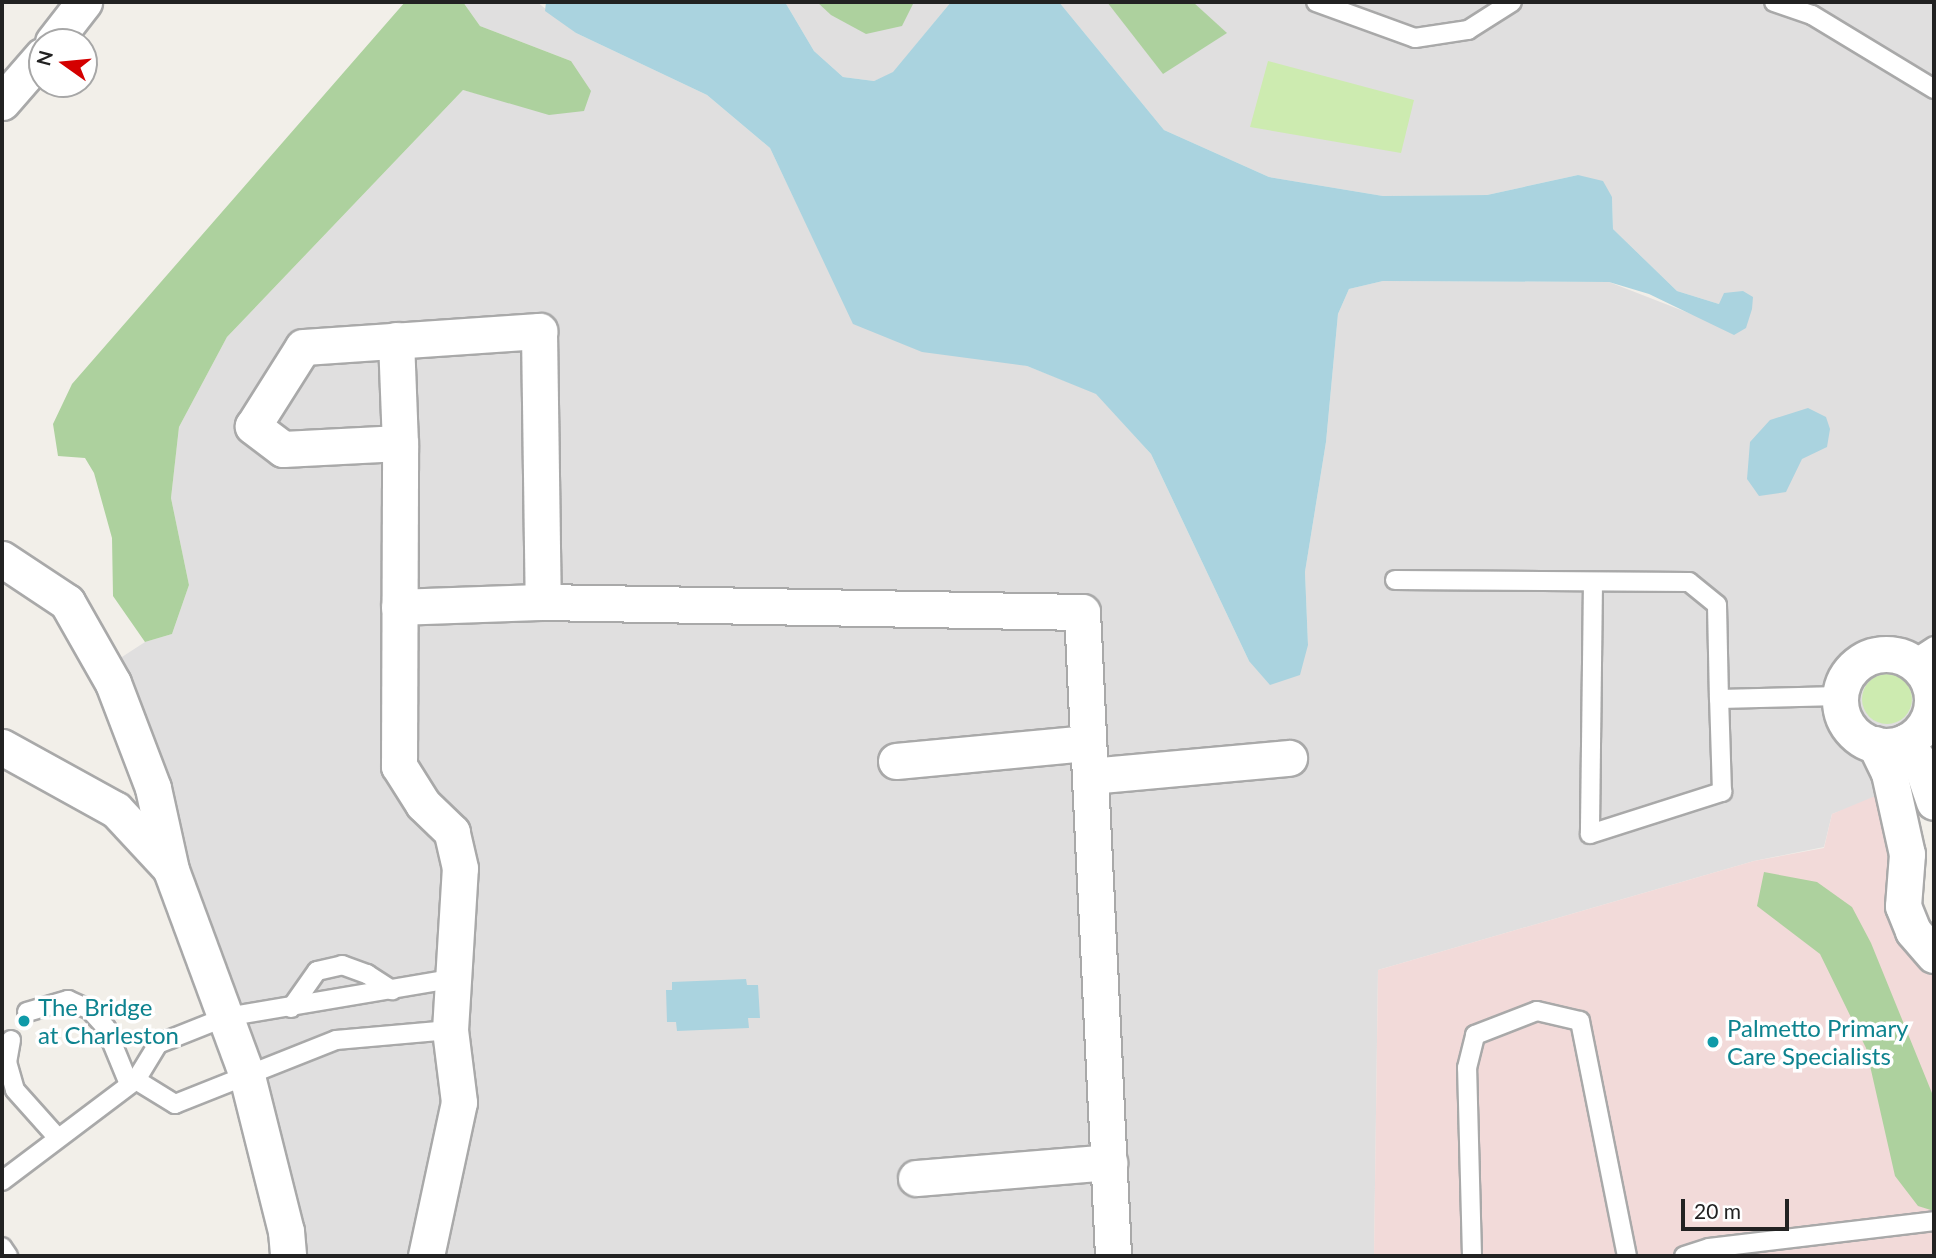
<!DOCTYPE html>
<style>
body{margin:0}
#map{position:relative;width:1936px;height:1258px;overflow:hidden;background:#f2efe9;font-family:Lato,sans-serif}
div>[style]{position:absolute}
[style*='--x']{left:calc(var(--x)*1px);top:calc(var(--y)*1px);width:calc(var(--w)*1px);rotate:calc(var(--a)*1deg)}
.residential>*{inset:0;background:#e0dfdf}
.commercial>*{inset:0;background:#f2dad9}
.grass>*{inset:0;background:#cdebb0}
.round{border-radius:50%}
.forest>*{inset:0;background:#add19e}
.water>*{inset:0;background:#aad3df}
.roads{filter:drop-shadow(2px 0 #a9a9a9) drop-shadow(-2px 0 #a9a9a9) drop-shadow(0 2px #a9a9a9) drop-shadow(0 -2px #a9a9a9)}
.service>*{height:18px;margin:-9px;padding:0 9px;transform-origin:9px;border-radius:9px;background:#fff}
.minor>*{height:35px;margin:-17.5px;padding:0 17.5px;transform-origin:17.5px;border-radius:17.5px;background:#fff}
.minor>.ring{margin:-17.5px;padding:0;box-sizing:content-box;background:none;border:35px solid #fff;border-radius:50%}
.dots>*{width:19px;height:19px;translate:-50% -50%;box-sizing:border-box;border:4px solid #fff;border-radius:50%}
span{translate:-50% -50%;white-space:nowrap;text-align:center;line-height:1.15;-webkit-text-stroke:7px #fff;paint-order:stroke}
.culture-label{font-size:24px;color:#0d838f}
.left{translate:0 -50%;text-align:left}
.frame{position:absolute;inset:0;border:4px solid #222;pointer-events:none}
.north{position:absolute;left:28px;top:28px;width:70px;height:70px;box-sizing:border-box;background:#fff;border:2px solid #a7a7a7;border-radius:50%;rotate:285deg;font-size:19px;font-weight:700;line-height:28px;text-align:center;color:#222}
.north::after{content:'';display:block;margin:auto;width:24px;height:32px;background:#d40000;clip-path:polygon(50% 0,100% 100%,50% 72%,0 100%)}
.scale{position:absolute;left:1681px;top:1199px;width:108px;height:32px;box-sizing:border-box;border:4px solid #222;border-top:0;padding-left:9px;font-size:21px;line-height:24px;white-space:nowrap;color:#222;-webkit-text-stroke:5px #fff;paint-order:stroke}
</style>
<div id="map">
<div class="residential">
<i style="clip-path:polygon(463px 2px,537px 2px,576px 33px,707px 95px,770px 148px,854px 324px,1027px 366px,1096px 393px,1151px 454px,1249px 661px,1308px 645px,1305px 572px,1326px 442px,1338px 314px,1349px 289px,1383px 281px,1609px 282px,1717px 324px,1719px 304px,1677px 291px,1613px 229px,1612px 197px,1578px 175px,1487px 195px,1383px 196px,1269px 177px,1164px 130px,1059px 2px,1934px 2px,1934px 777px,1832px 814px,1824px 847px,1754px 861px,1378px 970px,1374px 1256px,288px 1256px,105px 668px,145px 642px,172px 634px,189px 585px,171px 498px,179px 427px,227px 337px,463px 90px,490px 97px,571px 61px,480px 26px)"></i>
<i style="clip-path:polygon(785px 2px,951px 2px,893px 73px,874px 81px,843px 77px,814px 51px)"></i>
</div>
<div class="commercial">
<i style="clip-path:polygon(1892px 789px,1934px 955px,1934px 1256px,1374px 1256px,1378px 970px,1754px 861px,1824px 848px,1832px 814px)"></i>
</div>
<div class="grass">
<i style="clip-path:polygon(1268px 61px,1414px 100px,1401px 153px,1250px 127px)"></i>
<i class="round" style="left:1862px;top:674px;width:50px;height:50px"></i>
</div>
<div class="forest">
<i style="clip-path:polygon(405px 2px,463px 2px,480px 26px,571px 61px,591px 91px,584px 111px,549px 115px,463px 90px,227px 337px,179px 427px,171px 498px,189px 585px,172px 634px,145px 642px,113px 596px,112px 538px,94px 473px,85px 458px,58px 456px,53px 424px,72px 384px)"></i>
<i style="clip-path:polygon(817px 2px,914px 2px,902px 26px,866px 34px,831px 15px)"></i>
<i style="clip-path:polygon(1107px 2px,1193px 2px,1227px 33px,1163px 74px)"></i>
<i style="clip-path:polygon(1764px 872px,1817px 882px,1852px 907px,1871px 943px,1934px 1098px,1934px 1211px,1918px 1206px,1895px 1176px,1866px 1048px,1820px 954px,1757px 906px)"></i>
</div>
<div class="water">
<i style="clip-path:polygon(546px 2px,785px 2px,814px 51px,843px 77px,874px 81px,893px 72px,951px 2px,1059px 2px,1164px 130px,1269px 177px,1383px 196px,1487px 195px,1578px 175px,1603px 181px,1612px 197px,1613px 229px,1677px 291px,1719px 304px,1724px 293px,1743px 291px,1753px 297px,1752px 309px,1746px 328px,1734px 335px,1649px 294px,1609px 282px,1383px 281px,1349px 289px,1338px 314px,1326px 442px,1305px 572px,1308px 645px,1300px 675px,1270px 685px,1249px 661px,1151px 454px,1096px 394px,1027px 366px,922px 352px,853px 324px,770px 148px,707px 95px,576px 33px,545px 11px)"></i>
<i style="clip-path:polygon(1808px 408px,1826px 417px,1830px 429px,1827px 447px,1802px 459px,1786px 492px,1759px 496px,1747px 479px,1750px 442px,1770px 420px)"></i>
<i style="clip-path:polygon(746px 979px,747px 985px,758px 985px,760px 1018px,748px 1018px,749px 1028px,677px 1031px,676px 1022px,667px 1022px,666px 990px,672px 990px,672px 982px)"></i>
</div>
<div class="roads">
<div class="service">
<i style="--x:1316;--y:2;--w:105;--a:20"></i>
<i style="--x:1415;--y:38;--w:54;--a:-8.6"></i>
<i style="--x:1468;--y:30;--w:52;--a:-32.5"></i>
<i style="--x:1774;--y:2;--w:40;--a:18.9"></i>
<i style="--x:1812;--y:15;--w:143;--a:31.2"></i>
<i style="--x:1395;--y:580;--w:294;--a:0.4"></i>
<i style="--x:1689;--y:582;--w:36;--a:39"></i>
<i style="--x:1717;--y:605;--w:94;--a:88.8"></i>
<i style="--x:1719;--y:699;--w:121;--a:-1.4"></i>
<i style="--x:1593;--y:582;--w:252;--a:90.7"></i>
<i style="--x:1590;--y:834;--w:139;--a:-17.7"></i>
<i style="--x:1722;--y:792;--w:93;--a:-91.8"></i>
<i style="--x:1911;--y:661;--w:27;--a:-33"></i>
<i style="--x:291;--y:1008;--w:45;--a:-54.9"></i>
<i style="--x:317;--y:971;--w:26;--a:-13"></i>
<i style="--x:342;--y:965;--w:27;--a:20"></i>
<i style="--x:367;--y:974;--w:30;--a:33"></i>
<i style="--x:27;--y:1012;--w:43;--a:-16.3"></i>
<i style="--x:68;--y:1000;--w:24;--a:24"></i>
<i style="--x:90;--y:1010;--w:24;--a:48"></i>
<i style="--x:106;--y:1028;--w:61;--a:67.7"></i>
<i style="--x:11;--y:1040;--w:22;--a:100"></i>
<i style="--x:7;--y:1062;--w:29;--a:74"></i>
<i style="--x:15;--y:1090;--w:63;--a:48.2"></i>
<i style="--x:136;--y:1080;--w:46;--a:31.6"></i>
<i style="--x:175;--y:1104;--w:173;--a:-21.7"></i>
<i style="--x:336;--y:1040;--w:114;--a:-5"></i>
<i style="--x:2;--y:1181;--w:168;--a:-37"></i>
<i style="--x:136;--y:1080;--w:42;--a:-58.6"></i>
<i style="--x:158;--y:1044;--w:73;--a:-21.7"></i>
<i style="--x:226;--y:1017;--w:233;--a:-9.6"></i>
<i style="--x:2;--y:1247;--w:11;--a:56"></i>
<i style="--x:1472;--y:1256;--w:188;--a:-91.5"></i>
<i style="--x:1467;--y:1068;--w:34;--a:-76"></i>
<i style="--x:1475;--y:1035;--w:66;--a:-21.2"></i>
<i style="--x:1537;--y:1011;--w:44;--a:13.1"></i>
<i style="--x:1580;--y:1021;--w:240;--a:78.7"></i>
<i style="--x:1684;--y:1256;--w:26;--a:-18"></i>
<i style="--x:1709;--y:1248;--w:227;--a:-6.8"></i>
</div>
<div class="minor">
<i style="--x:53;--y:42;--w:51;--a:-52.2"></i>
<i style="--x:2;--y:102;--w:61;--a:-49"></i>
<i style="--x:396;--y:340;--w:103;--a:87.8"></i>
<i style="--x:2;--y:559;--w:78;--a:33.5"></i>
<i style="--x:67;--y:602;--w:93;--a:60.4"></i>
<i style="--x:113;--y:683;--w:112;--a:69.1"></i>
<i style="--x:153;--y:788;--w:84;--a:77.6"></i>
<i style="--x:171;--y:870;--w:220;--a:69.7"></i>
<i style="--x:247;--y:1076;--w:160;--a:75.9"></i>
<i style="--x:286;--y:1231;--w:25;--a:85"></i>
<i style="--x:399;--y:607;--w:144;--a:-2"></i>
<i class="ring" style="left:1840px;top:654px;width:57px;height:57px"></i>
<i style="--x:1905;--y:742;--w:27;--a:54"></i>
<i style="--x:1921;--y:764;--w:40;--a:71.1"></i>
<i style="--x:1875;--y:744;--w:32;--a:64"></i>
<i style="--x:1889;--y:773;--w:83;--a:77.5"></i>
<i style="--x:1907;--y:854;--w:52;--a:94.4"></i>
<i style="--x:1903;--y:906;--w:27;--a:68"></i>
<i style="--x:1913;--y:931;--w:32;--a:49"></i>
<i style="--x:2;--y:747;--w:130;--a:28.9"></i>
<i style="--x:116;--y:810;--w:78;--a:47.1"></i>
<i style="--x:896;--y:761;--w:193;--a:-5.4"></i>
<i style="--x:1090;--y:776;--w:200;--a:-5.2"></i>
<i style="--x:916;--y:1178;--w:194;--a:-4.7"></i>
<i style="--x:426;--y:1256;--w:157;--a:-77.9"></i>
<i style="--x:459;--y:1102;--w:73;--a:-97.1"></i>
<i style="--x:450;--y:1030;--w:162;--a:-86.5"></i>
<i style="--x:460;--y:868;--w:37;--a:-103"></i>
<i style="--x:452;--y:832;--w:40;--a:-136"></i>
<i style="--x:423;--y:804;--w:45;--a:-122.3"></i>
<i style="--x:399;--y:766;--w:323;--a:-89.8"></i>
<i style="--x:400;--y:443;--w:117;--a:177.1"></i>
<i style="--x:283;--y:449;--w:38;--a:-143"></i>
<i style="--x:253;--y:426;--w:93;--a:-57.7"></i>
<i style="--x:303;--y:347;--w:237;--a:-3.9"></i>
<i style="--x:539;--y:331;--w:271;--a:89.2"></i>
<i style="--x:543;--y:602;--w:539;--a:1.06"></i>
<i style="--x:1082;--y:612;--w:645;--a:87.24"></i>
</div>
</div>
<div class="dots">
<i style="left:24px;top:1021px;background:#0f9aa8"></i>
<i style="left:1713px;top:1042px;background:#0f9aa8"></i>
</div>
<div class="culture-label">
<span class="left" style="left:38px;top:1021px">The Bridge<br>at Charleston</span>
<span class="left" style="left:1727px;top:1042px">Palmetto Primary<br>Care Specialists</span>
</div>
<div class="frame"></div>
<div class="north">N</div>
<div class="scale">20 m</div>
</div>
